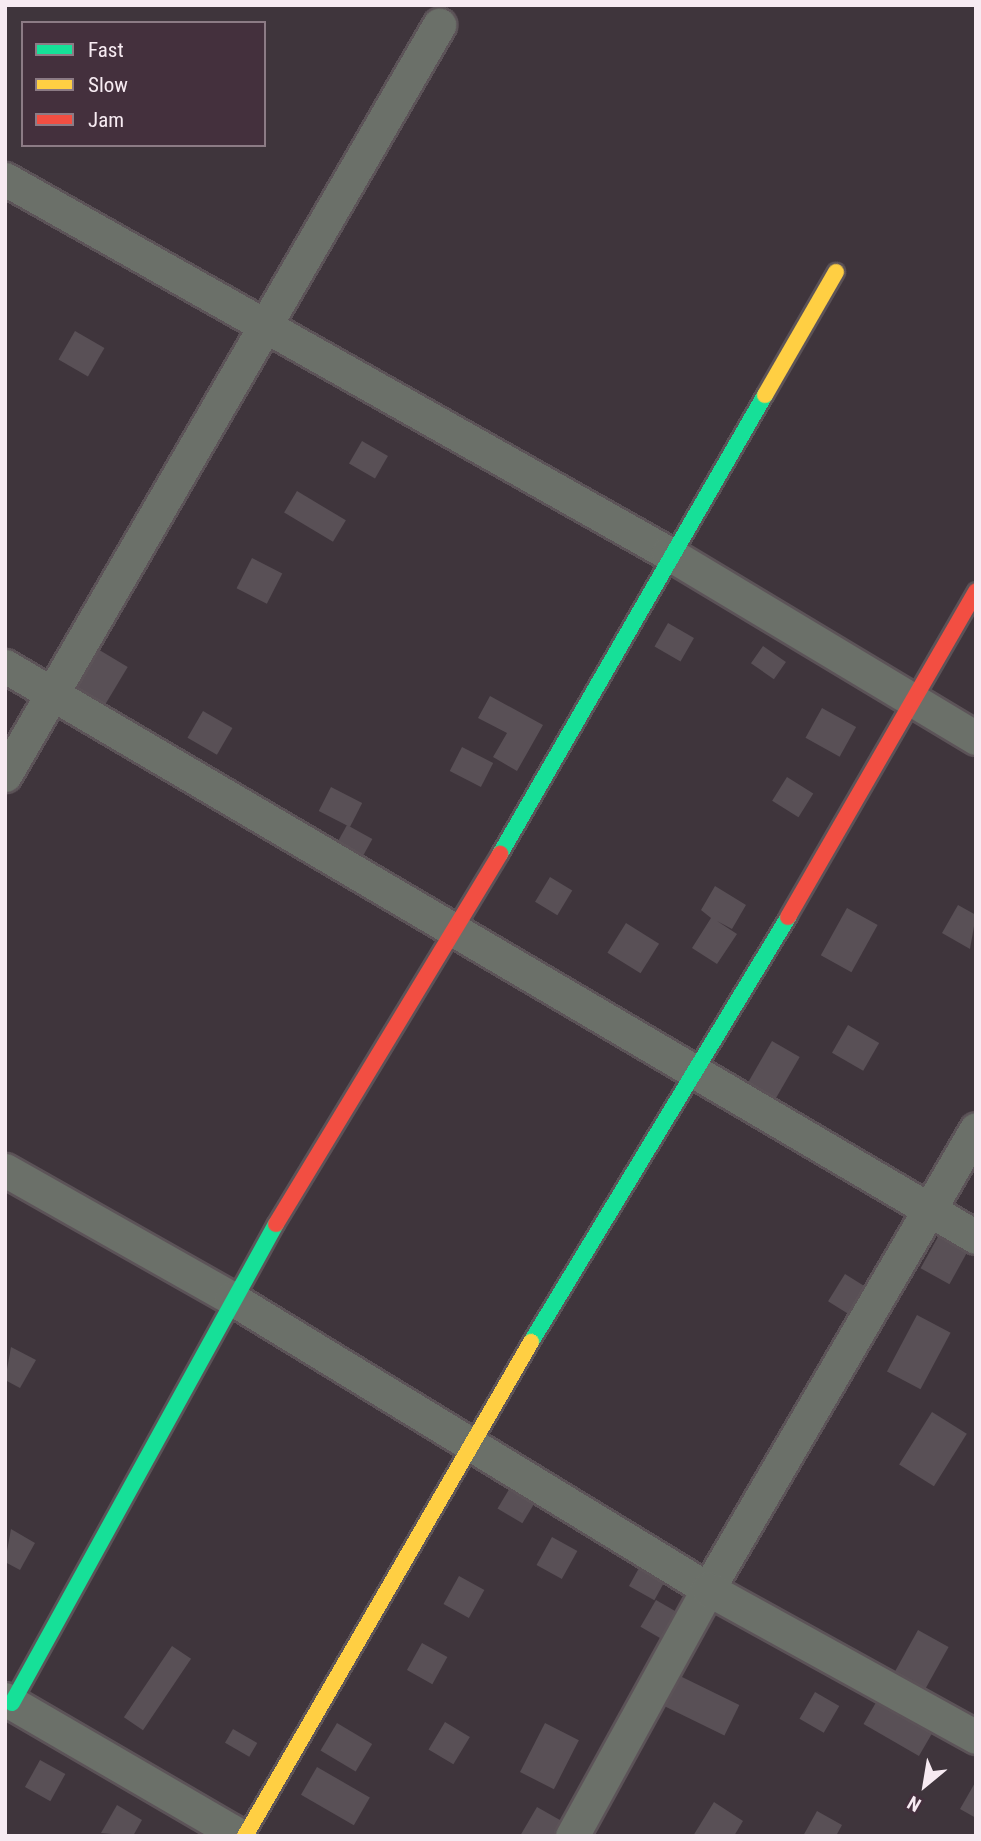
<!DOCTYPE html>
<style>
body{margin:0}
#map{position:relative;width:981px;height:1841px;overflow:hidden;background:#3f353c;font-family:"Roboto Condensed",sans-serif}
div>[style]{position:absolute}
[style*='--x']{left:calc(var(--x)*1px);top:calc(var(--y)*1px);width:calc(var(--w)*1px);rotate:calc(var(--a)*1deg)}
.building>*{inset:0;background:#595056;transform-origin:0 0}
.roads{filter:drop-shadow(2px 0 #5c5358) drop-shadow(-2px 0 #5c5358) drop-shadow(0 2px #5c5358) drop-shadow(0 -2px #5c5358)}
.street>*{height:33px;margin:-16.5px;padding:0 16.5px;transform-origin:16.5px;border-radius:16.5px;background:#6b7069}
.fast>*{height:16px;margin:-8px;padding:0 8px;transform-origin:8px;border-radius:8px;background:#16e098}
.slow>*{height:16px;margin:-8px;padding:0 8px;transform-origin:8px;border-radius:8px;background:#ffcf43}
.jam>*{height:16px;margin:-8px;padding:0 8px;transform-origin:8px;border-radius:8px;background:#f24e42}
span{translate:-50% -50%;white-space:nowrap;text-align:center;line-height:1.15;-webkit-text-stroke:7px #44303d;paint-order:stroke}
.frame{position:absolute;inset:0;border:7px solid #f7ebf2;pointer-events:none}
.legend{position:absolute;left:21px;top:21px;width:245px;height:126px;box-sizing:border-box;background:#44303d;border:2px solid #8c7b85;margin:0;padding:9px 12px;list-style:none;font-size:21px;color:#f7ebf2}
.legend li{display:flex;align-items:center;gap:14px;height:35px}
.legend b{width:35px;border:2px solid #8c7b85}
.north{position:absolute;left:890px;top:1750px;width:70px;height:70px;-webkit-text-stroke:5px #44303d;paint-order:stroke;rotate:210deg;font-size:19px;font-weight:700;line-height:28px;text-align:center;color:#f7ebf2}
.north::after{content:'';display:block;margin:auto;width:24px;height:32px;background:#f7ebf2;clip-path:polygon(50% 0,100% 100%,50% 72%,0 100%)}
</style>
<div id="map">
<div class="building">
<i style="left:75px;top:331px;width:34px;height:33px;rotate:30deg"></i>
<i style="left:362px;top:441px;width:30px;height:26px;rotate:30deg"></i>
<i style="left:297px;top:491px;width:57px;height:25px;rotate:31deg"></i>
<i style="left:252px;top:558px;width:34px;height:34px;rotate:27deg"></i>
<i style="left:668px;top:623px;width:30px;height:27px;rotate:30deg"></i>
<i style="left:763px;top:646px;width:28px;height:21px;rotate:35deg"></i>
<i style="left:96px;top:648px;width:37px;height:61px;rotate:31deg"></i>
<i style="clip-path:polygon(490px 696px,543px 725px,517px 771px,493px 757px,507px 733px,478px 718px)"></i>
<i style="left:822px;top:708px;width:39px;height:34px;rotate:29deg"></i>
<i style="left:203px;top:711px;width:34px;height:31px;rotate:30deg"></i>
<i style="left:462px;top:747px;width:35px;height:27px;rotate:27deg"></i>
<i style="left:787px;top:777px;width:31px;height:28px;rotate:32deg"></i>
<i style="left:331px;top:787px;width:35px;height:27px;rotate:27deg"></i>
<i style="left:347px;top:825px;width:29px;height:26px;rotate:29deg"></i>
<i style="left:550px;top:877px;width:26px;height:29px;rotate:31deg"></i>
<i style="clip-path:polygon(715px 886px,746px 905px,732px 929px,717px 921px,737px 934px,717px 964px,692px 948px,711px 918px,701px 910px)"></i>
<i style="clip-path:polygon(958px 905px,976px 915px,970px 949px,942px 933px)"></i>
<i style="left:847px;top:908px;width:35px;height:54px;rotate:29deg"></i>
<i style="left:626px;top:923px;width:39px;height:35px;rotate:32deg"></i>
<i style="left:848px;top:1025px;width:36px;height:32px;rotate:30deg"></i>
<i style="left:772px;top:1041px;width:32px;height:58px;rotate:30deg"></i>
<i style="left:939px;top:1235px;width:33px;height:38px;rotate:29deg"></i>
<i style="left:845px;top:1274px;width:34px;height:32px;rotate:32deg"></i>
<i style="left:917px;top:1315px;width:38px;height:64px;rotate:28deg"></i>
<i style="clip-path:polygon(11px 1347px,36px 1360px,20px 1388px,5px 1380px)"></i>
<i style="left:932px;top:1412px;width:41px;height:62px;rotate:32deg"></i>
<i style="left:514px;top:1481px;width:29px;height:32px;rotate:31deg"></i>
<i style="clip-path:polygon(11px 1529px,35px 1543px,20px 1570px,5px 1562px)"></i>
<i style="left:552px;top:1537px;width:29px;height:32px;rotate:29deg"></i>
<i style="left:644px;top:1559px;width:29px;height:31px;rotate:29deg"></i>
<i style="left:459px;top:1576px;width:29px;height:32px;rotate:29deg"></i>
<i style="left:656px;top:1600px;width:28px;height:31px;rotate:30deg"></i>
<i style="left:918px;top:1630px;width:35px;height:51px;rotate:29deg"></i>
<i style="left:422px;top:1643px;width:29px;height:31px;rotate:29deg"></i>
<i style="left:172px;top:1646px;width:23px;height:86px;rotate:34deg"></i>
<i style="left:680px;top:1676px;width:66px;height:34px;rotate:26deg"></i>
<i style="left:815px;top:1692px;width:28px;height:31px;rotate:30deg"></i>
<i style="left:878px;top:1699px;width:64px;height:29px;rotate:30deg"></i>
<i style="left:445px;top:1722px;width:29px;height:32px;rotate:31deg"></i>
<i style="left:337px;top:1723px;width:41px;height:32px;rotate:31deg"></i>
<i style="left:545px;top:1723px;width:38px;height:55px;rotate:27deg"></i>
<i style="left:233px;top:1729px;width:28px;height:16px;rotate:30deg"></i>
<i style="left:40px;top:1760px;width:29px;height:31px;rotate:29deg"></i>
<i style="left:317px;top:1767px;width:61px;height:32px;rotate:30deg"></i>
<i style="clip-path:polygon(976px 1781px,976px 1818px,960px 1809px)"></i>
<i style="clip-path:polygon(714px 1802px,743px 1821px,734px 1836px,693px 1836px)"></i>
<i style="clip-path:polygon(117px 1805px,142px 1820px,133px 1836px,101px 1833px)"></i>
<i style="clip-path:polygon(537px 1807px,567px 1824px,560px 1836px,520px 1836px)"></i>
<i style="clip-path:polygon(817px 1811px,842px 1825px,836px 1836px,803px 1836px)"></i>
</div>
<div class="roads">
<div class="street">
<i style="--x:5;--y:179;--w:761;--a:29.43"></i>
<i style="--x:668;--y:553;--w:359;--a:31"></i>
<i style="--x:5;--y:666;--w:1126;--a:30.46"></i>
<i style="--x:5;--y:775;--w:867;--a:-59.94"></i>
<i style="--x:5;--y:1170;--w:260;--a:29.5"></i>
<i style="--x:231;--y:1298;--w:559;--a:31.39"></i>
<i style="--x:708;--y:1589;--w:532;--a:-59.77"></i>
<i style="--x:5;--y:1699;--w:272;--a:30.2"></i>
<i style="--x:572;--y:1836;--w:282;--a:-61.2"></i>
<i style="--x:708;--y:1589;--w:306;--a:28.9"></i>
</div>
<div class="fast">
<i style="--x:500;--y:854;--w:530;--a:-60"></i>
<i style="--x:531;--y:1342;--w:497;--a:-58.8"></i>
<i style="--x:12;--y:1703;--w:547;--a:-61.14"></i>
</div>
<div class="slow">
<i style="--x:765;--y:395;--w:142;--a:-60"></i>
<i style="--x:245;--y:1836;--w:571;--a:-59.93"></i>
</div>
<div class="jam">
<i style="--x:788;--y:917;--w:376;--a:-60"></i>
<i style="--x:276;--y:1224;--w:433;--a:-58.8"></i>
</div>
</div>
<div class="frame"></div>
<ul class="legend">
<li><b style="height:9px;background:#16e098"></b>Fast</li>
<li><b style="height:9px;background:#ffcf43"></b>Slow</li>
<li><b style="height:9px;background:#f24e42"></b>Jam</li>
</ul>
<div class="north">N</div>
</div>
